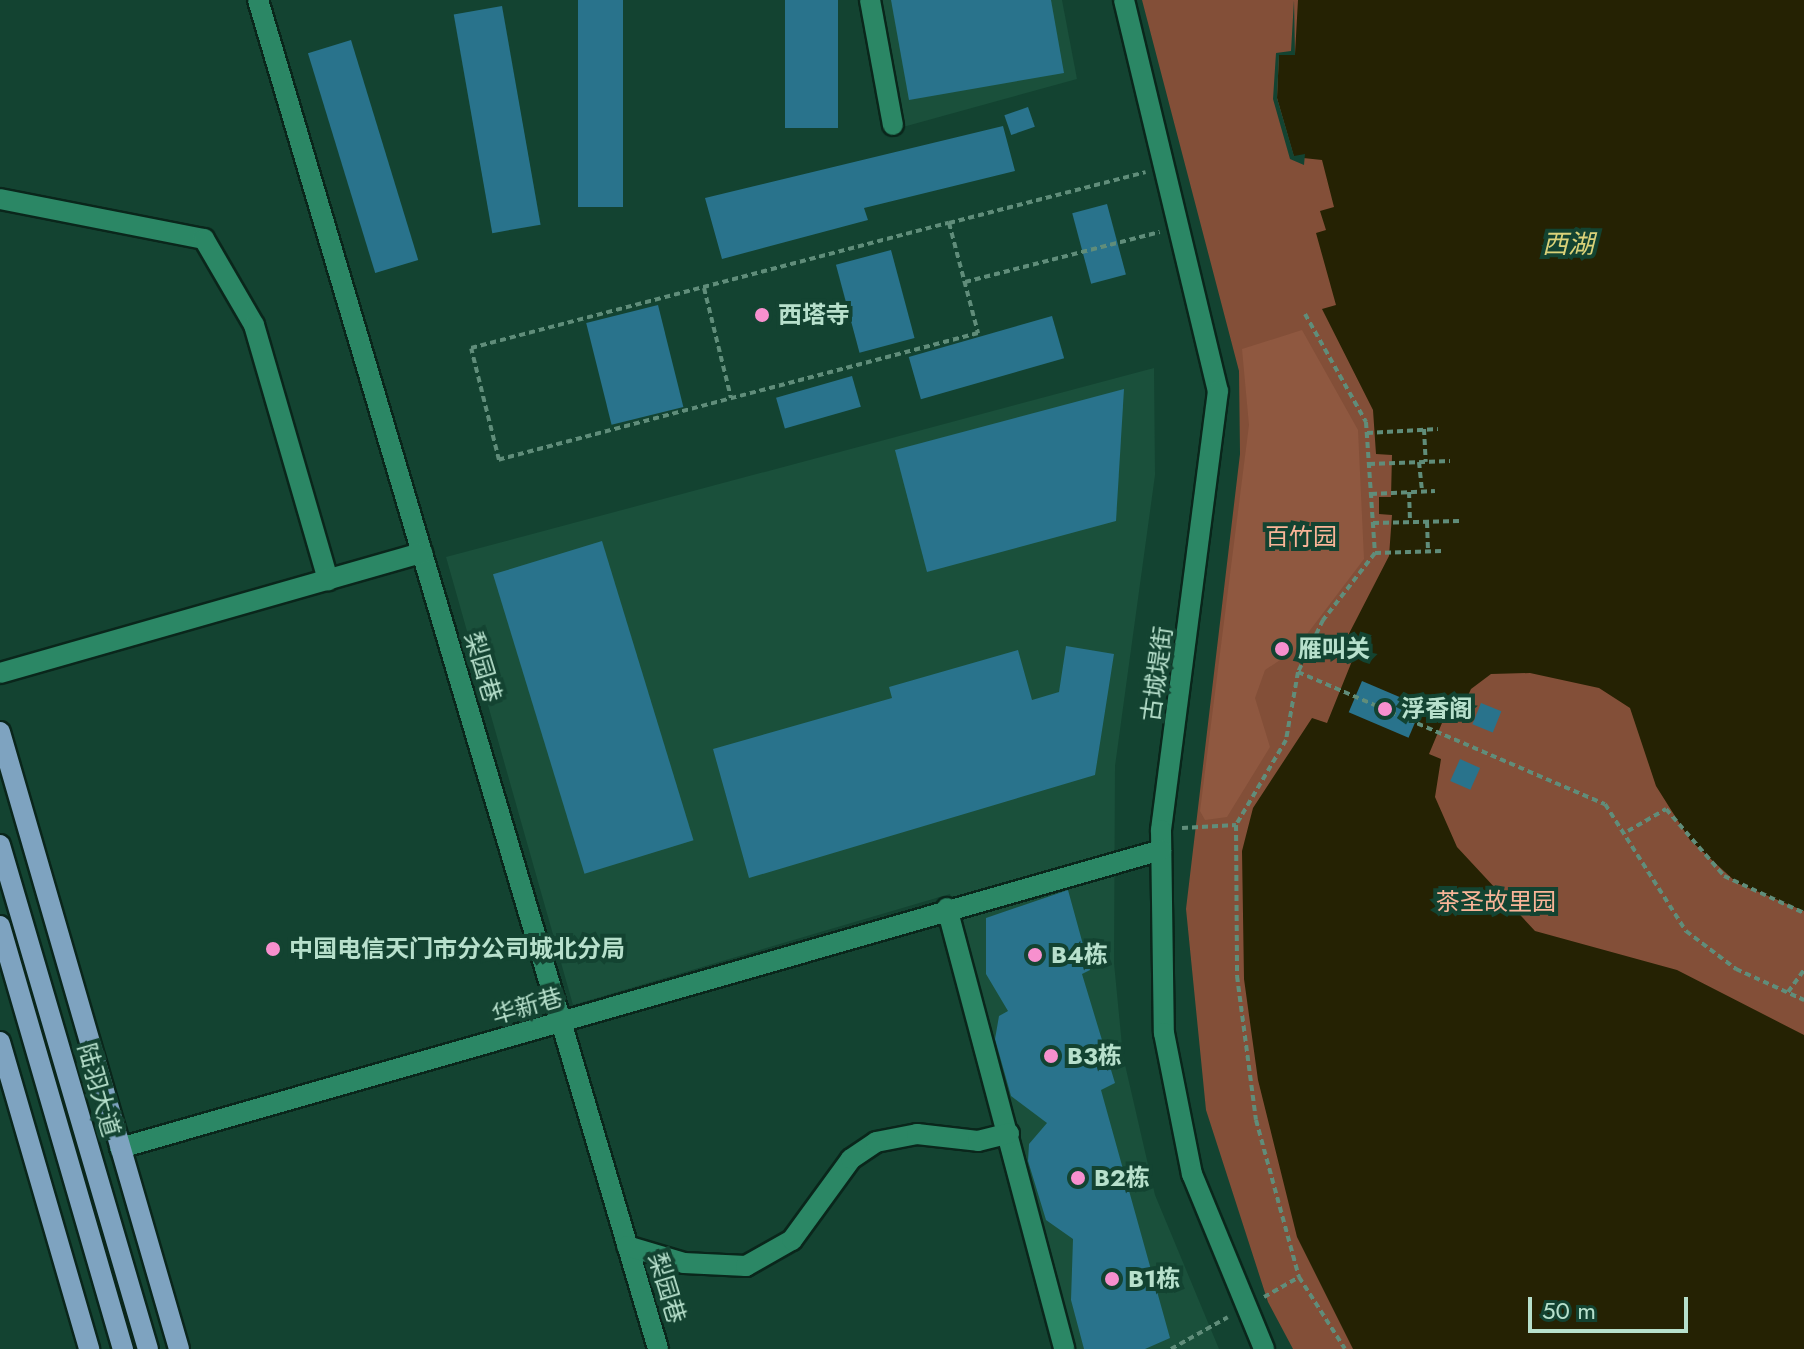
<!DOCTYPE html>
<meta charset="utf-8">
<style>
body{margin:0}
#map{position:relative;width:1804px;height:1349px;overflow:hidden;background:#134331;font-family:Jost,"Noto Sans SC",sans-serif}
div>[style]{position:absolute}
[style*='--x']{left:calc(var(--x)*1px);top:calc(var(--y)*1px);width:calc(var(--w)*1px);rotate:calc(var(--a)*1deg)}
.built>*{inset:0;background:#1a503b}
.green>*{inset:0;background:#834f38}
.forest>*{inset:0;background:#8f5840}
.water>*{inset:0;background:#252203}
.pier>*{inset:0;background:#134331}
.building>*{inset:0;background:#29738c;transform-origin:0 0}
.path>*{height:4px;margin-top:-2px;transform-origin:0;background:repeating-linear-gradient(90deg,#608d7a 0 6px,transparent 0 10px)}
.roads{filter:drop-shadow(2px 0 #0a261b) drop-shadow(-2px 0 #0a261b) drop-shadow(0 2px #0a261b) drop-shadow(0 -2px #0a261b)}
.minor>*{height:20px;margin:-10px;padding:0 10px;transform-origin:10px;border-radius:10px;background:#2b8765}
.major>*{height:20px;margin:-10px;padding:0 10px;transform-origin:10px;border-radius:10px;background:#7ea3c0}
.dots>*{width:22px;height:22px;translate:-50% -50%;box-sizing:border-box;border:4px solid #134331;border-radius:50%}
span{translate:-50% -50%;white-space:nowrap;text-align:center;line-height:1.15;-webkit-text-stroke:8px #134331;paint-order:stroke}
.poi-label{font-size:24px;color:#b7e0cc;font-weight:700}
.left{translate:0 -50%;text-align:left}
.park-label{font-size:24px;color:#f9b598}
.street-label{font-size:24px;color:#b7e0cc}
.water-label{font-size:26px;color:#dad279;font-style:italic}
.scale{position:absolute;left:1528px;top:1297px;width:160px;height:36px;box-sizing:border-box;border:4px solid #b7e0cc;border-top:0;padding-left:10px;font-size:24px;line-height:28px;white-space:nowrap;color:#b7e0cc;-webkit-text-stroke:6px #134331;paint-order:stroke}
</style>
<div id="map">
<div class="built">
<i style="clip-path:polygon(880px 0,1062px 0,1077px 79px,903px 127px)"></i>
<i style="clip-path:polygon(1154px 368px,1155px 475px,1115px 766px,1114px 963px,1123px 1056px,1155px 1195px,1219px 1349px,1073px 1349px,950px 894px,573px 1005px,446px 557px)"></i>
</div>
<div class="green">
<i style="clip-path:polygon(1142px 0,1804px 0,1804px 1349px,1293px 1349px,1268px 1302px,1206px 1110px,1186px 909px,1240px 454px,1239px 371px)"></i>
</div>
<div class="forest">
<i style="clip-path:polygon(1302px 330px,1358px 430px,1364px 559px,1295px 650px,1265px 670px,1255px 698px,1270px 747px,1227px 817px,1205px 820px,1200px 811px,1249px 425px,1242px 349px)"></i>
</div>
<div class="water">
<i style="clip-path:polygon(1298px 0,1804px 0,1804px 911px,1737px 883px,1690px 840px,1656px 786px,1630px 708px,1599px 688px,1530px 673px,1491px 674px,1471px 689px,1459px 715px,1447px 711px,1429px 754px,1441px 759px,1435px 797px,1457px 847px,1535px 931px,1677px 970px,1804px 1035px,1804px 1349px,1353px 1349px,1297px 1237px,1258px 1080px,1244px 979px,1242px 851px,1253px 808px,1312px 718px,1327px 723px,1352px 661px,1338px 655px,1389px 556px,1392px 515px,1379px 514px,1379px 497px,1391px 497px,1392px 455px,1376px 454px,1373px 410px,1322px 309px,1336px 305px,1316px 233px,1326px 230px,1320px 211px,1334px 207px,1322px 160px,1294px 157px,1277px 98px,1279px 54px,1295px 54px)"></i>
</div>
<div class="pier">
<i style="clip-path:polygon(1294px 0,1295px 55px,1279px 55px,1277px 98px,1294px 156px,1305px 154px,1304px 165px,1290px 159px,1273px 99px,1276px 53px,1291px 51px)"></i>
</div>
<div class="building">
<i style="left:578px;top:0;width:45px;height:207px"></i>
<i style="left:785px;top:0;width:53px;height:128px"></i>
<i style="clip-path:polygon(891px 0,1051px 0,1064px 73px,909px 100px)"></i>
<i style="left:502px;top:6px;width:222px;height:49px;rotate:80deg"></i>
<i style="left:351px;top:40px;width:230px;height:45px;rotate:73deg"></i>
<i style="left:1028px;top:107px;width:21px;height:25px;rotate:71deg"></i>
<i style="clip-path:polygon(1003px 126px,1015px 171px,864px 208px,868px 220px,722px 259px,705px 198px)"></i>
<i style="left:1107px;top:204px;width:73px;height:36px;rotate:75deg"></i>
<i style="left:891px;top:250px;width:91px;height:57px;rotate:75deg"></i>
<i style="left:658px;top:305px;width:105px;height:74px;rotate:76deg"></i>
<i style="left:1052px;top:316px;width:44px;height:149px;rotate:74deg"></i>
<i style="left:852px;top:376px;width:32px;height:79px;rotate:74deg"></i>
<i style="clip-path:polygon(1124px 389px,1116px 521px,927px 572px,895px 450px)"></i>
<i style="left:602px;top:541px;width:313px;height:114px;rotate:73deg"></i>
<i style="clip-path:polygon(1066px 646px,1114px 654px,1095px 775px,749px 878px,713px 749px,892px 698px,889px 687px,1018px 650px,1032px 700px,1059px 692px)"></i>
<i style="left:1362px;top:681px;width:65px;height:34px;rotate:23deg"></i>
<i style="left:1481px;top:703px;width:22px;height:23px;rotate:22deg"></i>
<i style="left:1460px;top:759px;width:22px;height:24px;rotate:24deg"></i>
<i style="clip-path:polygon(1068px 890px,1090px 970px,1082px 974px,1115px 1083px,1101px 1090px,1170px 1338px,1145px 1349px,1084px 1349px,1071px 1300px,1073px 1239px,1046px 1220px,1028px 1161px,1029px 1144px,1047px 1123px,1011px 1096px,995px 1039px,999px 1016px,1008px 1011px,986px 974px,986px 918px)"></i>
</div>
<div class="path">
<i style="--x:949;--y:223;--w:114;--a:75.2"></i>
<i style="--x:978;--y:333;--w:496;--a:165.2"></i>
<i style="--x:499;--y:460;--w:115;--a:-104"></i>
<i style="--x:471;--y:348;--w:494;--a:-14.7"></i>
<i style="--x:949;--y:223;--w:203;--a:-14.5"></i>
<i style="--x:965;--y:282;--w:201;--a:-14.4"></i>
<i style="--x:704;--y:288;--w:113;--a:76.2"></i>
<i style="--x:1305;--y:314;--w:124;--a:60.5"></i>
<i style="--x:1366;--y:422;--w:131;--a:86.1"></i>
<i style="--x:1375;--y:553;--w:85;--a:127.8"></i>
<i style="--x:1323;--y:620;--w:58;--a:115.7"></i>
<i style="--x:1298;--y:672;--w:334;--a:23.3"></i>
<i style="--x:1605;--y:804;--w:151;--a:57.5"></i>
<i style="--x:1686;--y:931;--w:63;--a:37.2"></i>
<i style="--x:1736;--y:969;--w:75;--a:24.5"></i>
<i style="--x:1424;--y:429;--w:33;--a:87"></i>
<i style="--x:1367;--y:433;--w:71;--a:-3.2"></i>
<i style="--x:1419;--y:462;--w:29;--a:84"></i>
<i style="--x:1369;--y:464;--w:81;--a:-2.1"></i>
<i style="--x:1409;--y:492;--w:30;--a:88"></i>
<i style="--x:1371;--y:494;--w:64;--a:-2.7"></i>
<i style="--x:1427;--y:522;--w:30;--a:88"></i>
<i style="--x:1373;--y:523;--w:86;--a:-1.3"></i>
<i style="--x:1375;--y:553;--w:67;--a:-1.7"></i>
<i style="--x:1298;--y:672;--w:69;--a:100"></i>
<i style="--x:1286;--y:740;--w:99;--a:120.5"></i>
<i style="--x:1236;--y:825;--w:151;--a:89.6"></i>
<i style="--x:1237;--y:976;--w:145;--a:82.5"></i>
<i style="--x:1256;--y:1120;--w:163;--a:74.7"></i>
<i style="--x:1299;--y:1277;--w:85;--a:57.4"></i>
<i style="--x:1182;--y:828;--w:54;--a:-3.2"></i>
<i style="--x:1628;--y:831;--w:44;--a:-30.1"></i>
<i style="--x:1666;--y:809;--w:89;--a:49.1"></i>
<i style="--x:1724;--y:876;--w:88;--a:24.8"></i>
<i style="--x:1788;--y:992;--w:27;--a:-54"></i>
<i style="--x:1264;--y:1297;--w:40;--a:-29.7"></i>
<i style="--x:1171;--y:1349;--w:65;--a:-29.3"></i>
</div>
<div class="roads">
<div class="minor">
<i style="--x:258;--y:0;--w:1407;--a:73.48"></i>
<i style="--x:870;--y:0;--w:127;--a:79.6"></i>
<i style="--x:1124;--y:0;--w:402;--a:76.5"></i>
<i style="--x:1218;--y:391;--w:443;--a:97.4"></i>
<i style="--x:1161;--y:830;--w:203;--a:89.2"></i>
<i style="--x:1164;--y:1033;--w:144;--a:78.8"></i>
<i style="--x:1192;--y:1174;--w:189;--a:67.6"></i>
<i style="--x:0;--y:199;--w:208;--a:11.1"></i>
<i style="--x:204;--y:239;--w:99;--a:59.8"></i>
<i style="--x:254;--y:325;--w:266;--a:73.8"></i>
<i style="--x:0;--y:673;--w:439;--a:-15.9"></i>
<i style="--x:947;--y:908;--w:456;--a:75.1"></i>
<i style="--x:120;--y:1148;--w:1083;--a:-15.97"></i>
<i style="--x:627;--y:1246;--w:59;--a:16.6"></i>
<i style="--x:684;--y:1263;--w:62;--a:2.8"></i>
<i style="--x:746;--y:1266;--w:53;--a:-29.5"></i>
<i style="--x:792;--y:1240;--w:100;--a:-53.9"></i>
<i style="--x:851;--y:1159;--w:30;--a:-34"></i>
<i style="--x:876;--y:1142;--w:42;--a:-11"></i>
<i style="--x:917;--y:1134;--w:61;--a:6.5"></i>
<i style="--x:978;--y:1141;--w:32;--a:-14"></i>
</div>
<div class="major">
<i style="--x:0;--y:732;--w:642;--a:73.82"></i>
<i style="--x:0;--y:845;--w:525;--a:73.64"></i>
<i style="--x:0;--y:926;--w:441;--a:73.8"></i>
<i style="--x:0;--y:1042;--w:320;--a:73.8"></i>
</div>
</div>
<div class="dots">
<i style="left:762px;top:315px;background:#f790ce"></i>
<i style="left:1282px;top:649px;background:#f790ce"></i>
<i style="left:1385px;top:709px;background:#f790ce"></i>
<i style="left:273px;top:949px;background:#f790ce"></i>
<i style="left:1035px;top:955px;background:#f790ce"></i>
<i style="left:1051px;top:1056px;background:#f790ce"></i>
<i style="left:1078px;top:1178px;background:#f790ce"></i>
<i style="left:1112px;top:1279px;background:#f790ce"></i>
</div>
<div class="poi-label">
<span class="left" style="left:778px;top:315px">西塔寺</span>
<span class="left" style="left:1298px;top:649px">雁叫关</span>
<span class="left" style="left:1401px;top:709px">浮香阁</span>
<span class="left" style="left:289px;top:949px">中国电信天门市分公司城北分局</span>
<span class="left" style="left:1051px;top:955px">B4栋</span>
<span class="left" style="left:1067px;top:1056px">B3栋</span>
<span class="left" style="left:1094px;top:1178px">B2栋</span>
<span class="left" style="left:1128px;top:1279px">B1栋</span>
</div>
<div class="park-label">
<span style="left:1301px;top:537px">百竹园</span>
<span style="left:1496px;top:902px">茶圣故里园</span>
</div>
<div class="street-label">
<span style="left:483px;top:667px;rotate:73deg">梨园巷</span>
<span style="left:1157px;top:674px;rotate:-82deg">古城堤街</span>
<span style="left:527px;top:1006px;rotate:-16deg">华新巷</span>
<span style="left:99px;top:1090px;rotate:74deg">陆羽大道</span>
<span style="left:667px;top:1288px;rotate:73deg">梨园巷</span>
</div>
<div class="water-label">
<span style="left:1568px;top:245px">西湖</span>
</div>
<div class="scale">50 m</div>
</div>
